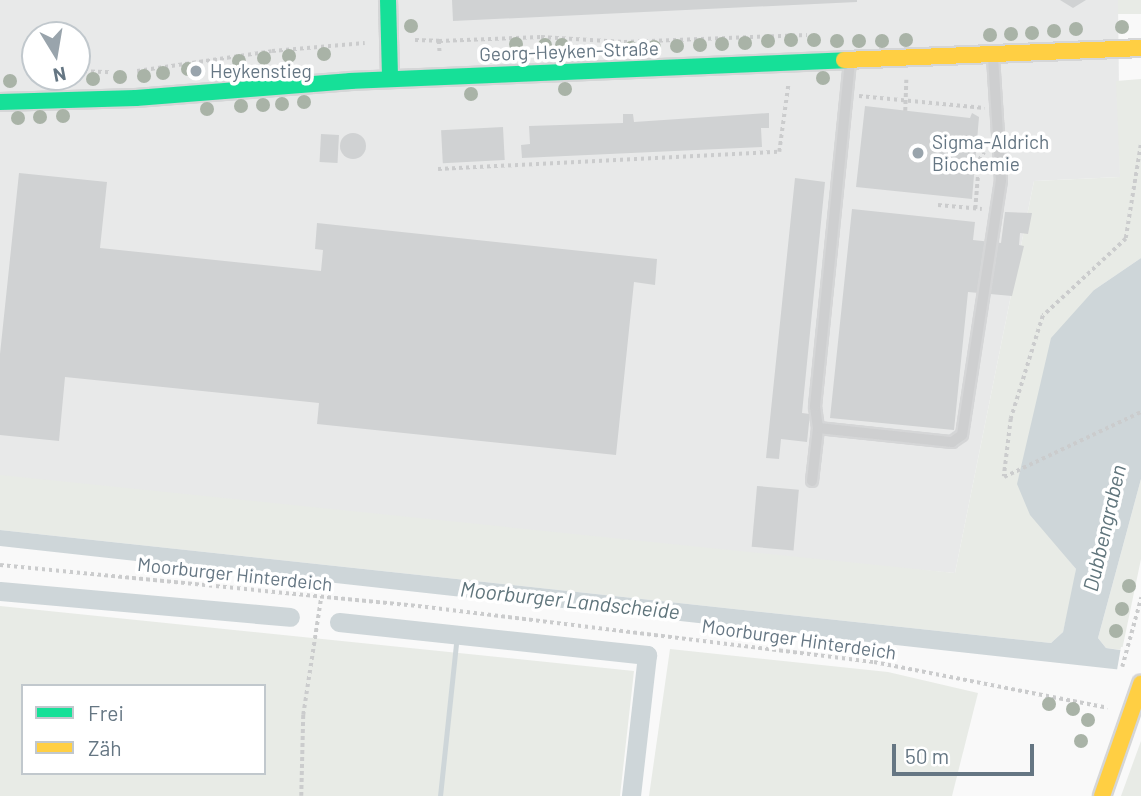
<!DOCTYPE html>
<meta charset="utf-8">
<style>
body{margin:0}
#map{position:relative;width:1141px;height:796px;overflow:hidden;background:#f9f9f9;font-family:Barlow,sans-serif}
div>[style]{position:absolute}
[style*='--x']{left:calc(var(--x)*1px);top:calc(var(--y)*1px);width:calc(var(--w)*1px);rotate:calc(var(--a)*1deg)}
.built>*{inset:0;background:#e8e9e9}
.green>*{inset:0;background:#e8ebe6;transform-origin:0 0}
.water>*{inset:0;background:#ced6d9}
.pier>*{inset:0;background:#f9f9f9}
.stream>*{height:5px;margin:-2.5px;padding:0 2.5px;transform-origin:2.5px;border-radius:2.5px;background:#ced6d9}
.canal>*{height:19px;margin:-9.5px;padding:0 9.5px;transform-origin:9.5px;border-radius:9.5px;background:#ced6d9}
.building>*{inset:0;background:#d0d2d3;transform-origin:0 0}
.round{border-radius:50%}
.path>*{height:3.5px;margin-top:-1.75px;transform-origin:0;background:repeating-linear-gradient(90deg,#cbcccd 0 3.5px,transparent 0 7px)}
.roads{filter:drop-shadow(2px 0 #d5d6d7) drop-shadow(-2px 0 #d5d6d7) drop-shadow(0 2px #d5d6d7) drop-shadow(0 -2px #d5d6d7)}
.lane>*{height:10px;margin:-5px;padding:0 5px;transform-origin:5px;border-radius:5px;background:#cecfd0}
.fast>*{height:16px;margin:-8px;padding:0 8px;transform-origin:8px;border-radius:8px;background:#16e098}
.slow>*{height:16px;margin:-8px;padding:0 8px;transform-origin:8px;border-radius:8px;background:#ffcf43}
.trees>*{width:14px;height:14px;margin:-7px;border-radius:50%;background:#a9b3a7}
.dots>*{width:19px;height:19px;translate:-50% -50%;box-sizing:border-box;border:4px solid #fff;border-radius:50%}
span{translate:-50% -50%;white-space:nowrap;text-align:center;line-height:1.15;-webkit-text-stroke:7px #fff;paint-order:stroke}
.street-label{font-size:19px;color:#657683}
.poi-label{font-size:19px;color:#657683}
.left{translate:0 -50%;text-align:left}
.water-label{font-size:21px;color:#60757c;font-style:italic}
.legend{position:absolute;left:21px;top:684px;width:245px;height:91px;box-sizing:border-box;background:#fff;border:2px solid #c1c8cd;margin:0;padding:9px 12px;list-style:none;font-size:21px;color:#657683}
.legend li{display:flex;align-items:center;gap:14px;height:35px}
.legend b{width:35px;border:2px solid #c1c8cd}
.north{position:absolute;left:21px;top:21px;width:70px;height:70px;box-sizing:border-box;background:#fff;border:2px solid #c1c8cd;border-radius:50%;rotate:169deg;font-size:19px;font-weight:700;line-height:28px;text-align:center;color:#657683}
.north::after{content:'';display:block;margin:auto;width:24px;height:32px;background:#99a4ac;clip-path:polygon(50% 0,100% 100%,50% 72%,0 100%)}
.scale{position:absolute;left:892px;top:744px;width:142px;height:32px;box-sizing:border-box;border:4px solid #657683;border-top:0;padding-left:9px;font-size:21px;line-height:24px;white-space:nowrap;color:#657683;-webkit-text-stroke:5px #fff;paint-order:stroke}
</style>
<div id="map">
<div class="built">
<i style="clip-path:polygon(evenodd,0 0,1118px 0,1120px 177px,1034px 181px,955px 573px,0 491px,0 0,35px 35px,77px 35px,77px 77px,35px 77px,35px 35px)"></i>
</div>
<div class="green">
<i style="left:1118px;top:0;width:23px;height:14px"></i>
<i style="clip-path:polygon(1141px 79px,1141px 258px,1094px 290px,1068px 559px,1076px 569px,1075px 582px,1063px 632px,1051px 643px,0 530px,0 475px,955px 573px,1034px 181px,1120px 177px,1116px 81px)"></i>
<i style="clip-path:polygon(1141px 479px,1141px 559px,1122px 650px,1106px 648px,1098px 638px)"></i>
<i style="clip-path:polygon(evenodd,0 606px,634px 671px,620px 796px,0 796px,0 606px,23px 686px,264px 686px,264px 773px,23px 773px,23px 686px)"></i>
<i style="clip-path:polygon(670px 649px,888px 672px,978px 693px,952px 796px,649px 796px)"></i>
<i style="clip-path:polygon(1141px 741px,1141px 796px,1121px 796px)"></i>
</div>
<div class="water">
<i style="clip-path:polygon(1141px 258px,1141px 479px,1098px 638px,1106px 648px,1141px 653px,1141px 672px,0 546px,0 530px,1051px 643px,1063px 632px,1076px 569px,1030px 515px,1017px 484px,1051px 338px,1094px 290px)"></i>
</div>
<div class="pier">
<i style="clip-path:polygon(1121px 647px,1141px 649px,1141px 674px,1117px 670px)"></i>
</div>
<div class="stream">
<i style="--x:440;--y:796;--w:162;--a:-84"></i>
</div>
<div class="canal">
<i style="--x:0;--y:591;--w:291;--a:5.1"></i>
<i style="--x:339;--y:622;--w:310;--a:6.1"></i>
<i style="--x:647;--y:655;--w:142;--a:96.5"></i>
</div>
<div class="building">
<i style="clip-path:polygon(452px 0,857px 0,857px 2px,453px 21px)"></i>
<i style="clip-path:polygon(1060px 0,1086px 0,1073px 8px)"></i>
<i style="clip-path:polygon(865px 106px,970px 118px,972px 113px,979px 117px,972px 199px,856px 187px)"></i>
<i style="clip-path:polygon(769px 113px,769px 128px,761px 128px,762px 147px,522px 158px,521px 145px,530px 144px,529px 126px,623px 123px,623px 114px,633px 114px,634px 122px)"></i>
<i style="left:503px;top:127px;width:33px;height:62px;rotate:87deg"></i>
<i class="round" style="left:340px;top:133px;width:26px;height:26px"></i>
<i style="left:321px;top:134px;width:18px;height:28px;rotate:3deg"></i>
<i style="clip-path:polygon(19px 173px,107px 182px,100px 248px,321px 271px,323px 250px,315px 249px,317px 223px,657px 259px,655px 285px,634px 282px,616px 455px,317px 424px,319px 403px,65px 377px,59px 441px,0 435px,0 354px)"></i>
<i style="clip-path:polygon(795px 178px,825px 182px,802px 413px,810px 414px,807px 442px,781px 439px,779px 459px,766px 458px)"></i>
<i style="clip-path:polygon(852px 209px,975px 222px,973px 240px,1001px 243px,1005px 212px,1032px 213px,1028px 234px,1020px 233px,1019px 245px,1024px 246px,1012px 296px,968px 292px,954px 430px,830px 418px)"></i>
<i style="left:757px;top:486px;width:42px;height:61px;rotate:5deg"></i>
</div>
<div class="path">
<i style="--x:415;--y:40;--w:24;--a:2"></i>
<i style="--x:439;--y:41;--w:13;--a:86"></i>
<i style="--x:439;--y:41;--w:102;--a:-2.2"></i>
<i style="--x:541;--y:37;--w:83;--a:3.4"></i>
<i style="--x:624;--y:42;--w:183;--a:-2.2"></i>
<i style="--x:77;--y:71;--w:35;--a:2"></i>
<i style="--x:137;--y:71;--w:136;--a:-8.4"></i>
<i style="--x:272;--y:51;--w:93;--a:-4.9"></i>
<i style="--x:859;--y:96;--w:126;--a:5.5"></i>
<i style="--x:905;--y:111;--w:31;--a:-88"></i>
<i style="--x:1141;--y:145;--w:95;--a:99.1"></i>
<i style="--x:1126;--y:239;--w:113;--a:137.1"></i>
<i style="--x:1043;--y:316;--w:108;--a:107.3"></i>
<i style="--x:1011;--y:419;--w:58;--a:96.9"></i>
<i style="--x:1004;--y:477;--w:152;--a:-25.4"></i>
<i style="--x:438;--y:169;--w:341;--a:-2.9"></i>
<i style="--x:779;--y:152;--w:68;--a:-82.3"></i>
<i style="--x:938;--y:205;--w:44;--a:5.2"></i>
<i style="--x:975;--y:209;--w:49;--a:-85.3"></i>
<i style="--x:979;--y:160;--w:9;--a:-58"></i>
<i style="--x:0;--y:565;--w:420;--a:5.6"></i>
<i style="--x:418;--y:606;--w:459;--a:7"></i>
<i style="--x:874;--y:662;--w:238;--a:11.1"></i>
<i style="--x:1122;--y:667;--w:72;--a:-74.6"></i>
<i style="--x:301;--y:796;--w:81;--a:-88.6"></i>
<i style="--x:303;--y:715;--w:119;--a:-81.3"></i>
</div>
<div class="roads">
<div class="lane">
<i style="--x:818;--y:428;--w:135;--a:6"></i>
<i style="--x:952;--y:442;--w:12;--a:-35"></i>
<i style="--x:962;--y:435;--w:257;--a:-81.3"></i>
<i style="--x:1001;--y:181;--w:125;--a:-93.7"></i>
<i style="--x:812;--y:481;--w:53;--a:-83.5"></i>
<i style="--x:818;--y:428;--w:22;--a:-98"></i>
<i style="--x:815;--y:406;--w:346;--a:-84.2"></i>
</div>
<div class="fast">
<i style="--x:388;--y:0;--w:79;--a:88.5"></i>
<i style="--x:0;--y:102;--w:136;--a:-1.7"></i>
<i style="--x:136;--y:98;--w:216;--a:-4.5"></i>
<i style="--x:351;--y:81;--w:493;--a:-2.4"></i>
</div>
<div class="slow">
<i style="--x:844;--y:60;--w:297;--a:-2.3"></i>
<i style="--x:1102;--y:796;--w:119;--a:-70.8"></i>
</div>
</div>
<div class="trees">
<i style="left:411px;top:26px"></i>
<i style="left:1122px;top:27px"></i>
<i style="left:1076px;top:29px"></i>
<i style="left:1054px;top:31px"></i>
<i style="left:1032px;top:33px"></i>
<i style="left:1011px;top:34px"></i>
<i style="left:990px;top:35px"></i>
<i style="left:791px;top:40px"></i>
<i style="left:814px;top:40px"></i>
<i style="left:906px;top:40px"></i>
<i style="left:768px;top:41px"></i>
<i style="left:837px;top:41px"></i>
<i style="left:859px;top:41px"></i>
<i style="left:882px;top:41px"></i>
<i style="left:745px;top:43px"></i>
<i style="left:516px;top:44px"></i>
<i style="left:722px;top:44px"></i>
<i style="left:545px;top:45px"></i>
<i style="left:562px;top:45px"></i>
<i style="left:700px;top:45px"></i>
<i style="left:677px;top:46px"></i>
<i style="left:654px;top:47px"></i>
<i style="left:631px;top:48px"></i>
<i style="left:608px;top:49px"></i>
<i style="left:324px;top:54px"></i>
<i style="left:289px;top:56px"></i>
<i style="left:264px;top:58px"></i>
<i style="left:239px;top:61px"></i>
<i style="left:188px;top:69px"></i>
<i style="left:163px;top:73px"></i>
<i style="left:144px;top:76px"></i>
<i style="left:120px;top:77px"></i>
<i style="left:823px;top:78px"></i>
<i style="left:93px;top:79px"></i>
<i style="left:10px;top:81px"></i>
<i style="left:565px;top:89px"></i>
<i style="left:471px;top:94px"></i>
<i style="left:304px;top:102px"></i>
<i style="left:282px;top:104px"></i>
<i style="left:263px;top:105px"></i>
<i style="left:241px;top:106px"></i>
<i style="left:207px;top:109px"></i>
<i style="left:63px;top:116px"></i>
<i style="left:40px;top:117px"></i>
<i style="left:18px;top:118px"></i>
<i style="left:1129px;top:586px"></i>
<i style="left:1122px;top:609px"></i>
<i style="left:1116px;top:631px"></i>
<i style="left:1049px;top:704px"></i>
<i style="left:1073px;top:709px"></i>
<i style="left:1088px;top:720px"></i>
<i style="left:1081px;top:741px"></i>
</div>
<div class="dots">
<i style="left:196px;top:71px;background:#99a4ac"></i>
<i style="left:918px;top:153px;background:#99a4ac"></i>
</div>
<div class="street-label">
<span style="left:569px;top:51px;rotate:-2deg">Georg-Heyken-Straße</span>
<span style="left:235px;top:574px;rotate:6deg">Moorburger Hinterdeich</span>
<span style="left:799px;top:639px;rotate:8deg">Moorburger Hinterdeich</span>
</div>
<div class="poi-label">
<span class="left" style="left:210px;top:71px">Heykenstieg</span>
<span class="left" style="left:932px;top:153px">Sigma-Aldrich<br>Biochemie</span>
</div>
<div class="water-label">
<span style="left:1104px;top:528px;rotate:-77deg">Dubbengraben</span>
<span style="left:570px;top:600px;rotate:6deg">Moorburger Landscheide</span>
</div>
<ul class="legend">
<li><b style="height:9px;background:#16e098"></b>Frei</li>
<li><b style="height:9px;background:#ffcf43"></b>Zäh</li>
</ul>
<div class="north">N</div>
<div class="scale">50 m</div>
</div>
